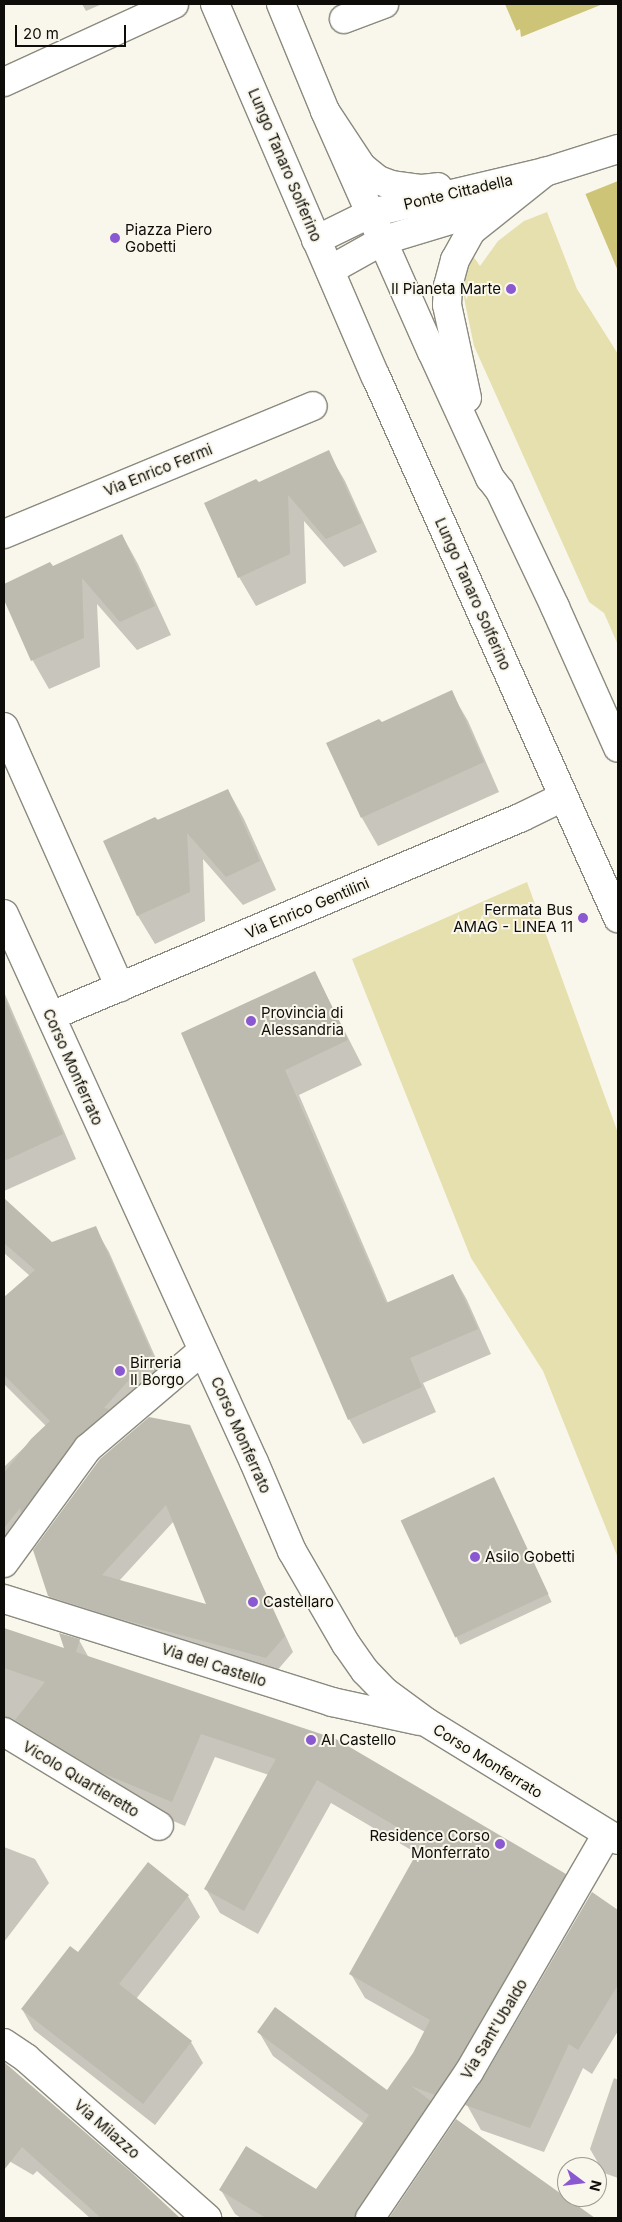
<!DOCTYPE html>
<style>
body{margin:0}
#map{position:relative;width:622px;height:2222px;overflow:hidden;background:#f9f7eb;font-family:Inter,sans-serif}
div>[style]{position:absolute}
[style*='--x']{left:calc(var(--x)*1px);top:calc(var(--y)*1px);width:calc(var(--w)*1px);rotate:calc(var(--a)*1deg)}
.green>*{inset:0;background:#e6e0ae}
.water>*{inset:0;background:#cec477}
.pier>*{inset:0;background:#f9f7eb}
.shadow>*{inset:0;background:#0003;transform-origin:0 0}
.building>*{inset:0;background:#bdbbaf;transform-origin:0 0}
.roads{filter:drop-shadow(1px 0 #8b8a7e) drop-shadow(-1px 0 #8b8a7e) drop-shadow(0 1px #8b8a7e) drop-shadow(0 -1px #8b8a7e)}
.minor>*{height:28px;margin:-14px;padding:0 14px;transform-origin:14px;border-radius:14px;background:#fff}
.major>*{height:28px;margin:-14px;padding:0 14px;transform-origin:14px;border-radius:14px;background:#fff}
.dots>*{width:14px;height:14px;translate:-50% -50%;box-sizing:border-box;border:2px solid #f9f7eb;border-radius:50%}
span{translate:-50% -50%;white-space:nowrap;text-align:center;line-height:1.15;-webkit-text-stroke:4px #f9f7eb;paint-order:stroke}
.street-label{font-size:15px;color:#0e0d09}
.poi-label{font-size:15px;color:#0e0d09}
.left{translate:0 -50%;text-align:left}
.right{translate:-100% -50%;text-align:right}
.frame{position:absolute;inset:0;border:5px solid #0e0d09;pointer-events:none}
.north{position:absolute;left:557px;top:2157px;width:50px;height:50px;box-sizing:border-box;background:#f9f7eb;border:1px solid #9b9991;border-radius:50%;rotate:105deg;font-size:14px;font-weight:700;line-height:20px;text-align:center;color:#0e0d09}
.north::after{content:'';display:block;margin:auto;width:18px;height:22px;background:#8a59d1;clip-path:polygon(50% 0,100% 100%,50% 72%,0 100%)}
.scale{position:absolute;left:15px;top:25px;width:111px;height:22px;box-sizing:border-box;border:2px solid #0e0d09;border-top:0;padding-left:6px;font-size:15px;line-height:18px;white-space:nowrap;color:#0e0d09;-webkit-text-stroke:4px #f9f7eb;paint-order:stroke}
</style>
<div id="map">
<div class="green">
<i style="clip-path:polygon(547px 212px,577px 289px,618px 354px,618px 645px,604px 613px,589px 602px,474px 346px,465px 303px,462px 286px,466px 263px,471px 253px,480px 266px,498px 241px,524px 221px)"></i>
<i style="clip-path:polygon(527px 882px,618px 1133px,618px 1558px,543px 1371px,471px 1258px,352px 959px)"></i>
</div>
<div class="water">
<i style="clip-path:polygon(505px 4px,618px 4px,618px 271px)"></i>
</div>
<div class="pier">
<i style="clip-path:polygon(603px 4px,618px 4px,618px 181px,583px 195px,514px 32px,520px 29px,521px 37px)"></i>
</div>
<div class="shadow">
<i style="clip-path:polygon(82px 4px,102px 4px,86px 11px)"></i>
<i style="clip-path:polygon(328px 452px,345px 481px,377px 552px,344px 567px,304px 521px,306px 583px,256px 606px,239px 577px,259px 483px)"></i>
<i style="clip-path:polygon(122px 535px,138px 564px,171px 635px,137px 650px,97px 604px,100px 667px,49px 689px,33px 661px,4px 596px,4px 585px,50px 564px,53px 567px)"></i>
<i style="clip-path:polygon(451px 692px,468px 721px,499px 792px,378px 846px,362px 818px,381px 724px)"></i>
<i style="clip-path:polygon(228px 790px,244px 819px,276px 890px,243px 905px,203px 859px,205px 921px,155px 944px,138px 916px,105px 842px)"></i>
<i style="clip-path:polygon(315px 973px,362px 1065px,299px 1095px,388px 1303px,453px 1275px,467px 1300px,491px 1354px,423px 1383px,436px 1412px,363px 1444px,349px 1419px,182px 1033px)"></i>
<i style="clip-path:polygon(4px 992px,76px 1159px,4px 1191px)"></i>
<i style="clip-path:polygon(4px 1200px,52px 1243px,95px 1228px,109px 1252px,165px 1379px,89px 1463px,4px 1569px,4px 1467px,46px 1426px,4px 1384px,4px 1298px,30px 1276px,4px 1253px)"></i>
<i style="clip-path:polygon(evenodd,189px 1426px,293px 1652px,275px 1673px,58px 1612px,49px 1596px,189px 1426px,174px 1521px,208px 1606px,119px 1581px,174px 1521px)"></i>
<i style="left:498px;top:1487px;width:127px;height:101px;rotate:65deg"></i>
<i style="clip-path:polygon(4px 1630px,66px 1650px,79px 1640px,89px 1658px,565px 1875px,579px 1899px,381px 2218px,241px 2218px,235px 2214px,221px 2190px,316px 2191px,364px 2124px,273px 2056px,259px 2032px,388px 2091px,414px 2054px,425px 2032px,365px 1998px,351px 1974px,418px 1854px,331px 1803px,258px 1934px,220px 1913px,206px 1889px,269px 1775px,215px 1757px,185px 1826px,115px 1796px,10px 1743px,4px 1749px)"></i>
<i style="clip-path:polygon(4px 1847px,35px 1859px,49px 1883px,4px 1942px)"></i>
<i style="clip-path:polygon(592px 1894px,618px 1911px,618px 2031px,592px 2074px,583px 2068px,544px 2152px,481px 2130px,467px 2105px,484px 2081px)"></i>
<i style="clip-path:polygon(188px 1896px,200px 1917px,136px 1999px,191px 2042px,203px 2063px,155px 2125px,34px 2030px,22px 2009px,78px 1954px)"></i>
<i style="clip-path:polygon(4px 2063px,130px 2173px,178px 2218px,90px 2218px,37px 2171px,33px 2175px,4px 2158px)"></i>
<i style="clip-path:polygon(614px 2078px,618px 2080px,618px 2178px,604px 2173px,590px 2149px)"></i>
<i style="clip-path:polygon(456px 2121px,593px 2218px,390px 2218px)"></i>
</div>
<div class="building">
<i style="clip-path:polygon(329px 450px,362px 523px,326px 539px,288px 495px,290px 554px,238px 578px,204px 503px,256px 479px,259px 482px)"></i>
<i style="clip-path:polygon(122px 534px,155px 606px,120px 622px,82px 578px,84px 638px,31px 661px,4px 600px,4px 584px,50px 562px,53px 566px)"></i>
<i style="clip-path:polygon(452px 690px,484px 762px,361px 818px,326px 743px,379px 719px,382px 722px)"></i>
<i style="clip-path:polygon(228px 789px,260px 861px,226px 877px,187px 833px,190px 892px,137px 916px,103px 841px,155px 817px,158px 820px)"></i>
<i style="clip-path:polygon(315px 971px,348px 1040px,285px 1070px,386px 1303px,453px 1274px,478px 1329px,410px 1358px,422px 1387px,348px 1420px,181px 1033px)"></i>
<i style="clip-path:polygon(4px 997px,63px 1134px,4px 1161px)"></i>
<i style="clip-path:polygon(4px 1198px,52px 1242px,96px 1226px,152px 1354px,104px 1408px,109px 1409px,76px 1439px,21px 1513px,20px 1508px,4px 1528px,4px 1473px,31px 1439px,50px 1421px,4px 1375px,4px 1297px,35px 1270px,4px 1243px)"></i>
<i style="clip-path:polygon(evenodd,149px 1417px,190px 1425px,285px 1636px,266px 1658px,114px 1617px,48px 1596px,33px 1550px,100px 1459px,149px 1417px,166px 1505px,206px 1604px,102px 1575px,166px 1505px)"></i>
<i style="left:494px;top:1477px;width:129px;height:103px;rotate:65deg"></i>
<i style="clip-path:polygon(4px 1628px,64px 1648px,59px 1633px,80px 1639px,76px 1652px,336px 1739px,566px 1874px,456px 2064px,435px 2095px,411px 2086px,431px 2101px,357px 2209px,355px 2218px,266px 2218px,219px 2190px,246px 2146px,316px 2189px,369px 2115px,257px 2032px,275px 2007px,387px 2090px,413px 2053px,430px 2020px,349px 1974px,423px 1842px,317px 1780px,244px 1911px,204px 1889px,276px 1759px,201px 1734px,172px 1802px,100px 1772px,15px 1720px,45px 1682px,4px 1668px)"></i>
<i style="clip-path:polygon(148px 1862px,189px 1895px,119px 1984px,192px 2041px,143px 2104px,21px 2009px,70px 1946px,78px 1952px)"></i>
<i style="clip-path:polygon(592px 1892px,618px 1910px,618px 1985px,578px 2050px,569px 2044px,530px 2128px,465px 2105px,482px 2080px)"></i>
<i style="clip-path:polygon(4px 2062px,131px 2172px,180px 2218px,101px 2218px,22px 2147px,4px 2170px)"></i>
<i style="clip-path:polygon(456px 2119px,595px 2218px,389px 2218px)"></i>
</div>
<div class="roads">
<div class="minor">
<i style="--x:344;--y:19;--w:43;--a:-20.6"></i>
<i style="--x:4;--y:82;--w:187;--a:-24.6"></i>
<i style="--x:4;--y:534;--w:334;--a:-22.5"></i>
<i style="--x:4;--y:727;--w:285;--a:66"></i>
<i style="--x:4;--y:914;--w:602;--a:65.48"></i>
<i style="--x:254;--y:1462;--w:97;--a:66.9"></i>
<i style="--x:292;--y:1551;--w:108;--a:59.9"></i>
<i style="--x:346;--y:1644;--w:33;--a:55"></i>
<i style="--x:365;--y:1671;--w:28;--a:46"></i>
<i style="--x:384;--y:1691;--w:52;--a:36.4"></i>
<i style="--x:426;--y:1722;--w:225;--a:31.6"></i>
<i style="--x:51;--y:1016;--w:511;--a:-22.9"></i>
<i style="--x:522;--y:817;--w:46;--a:-26"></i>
<i style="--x:4;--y:1563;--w:142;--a:-53.9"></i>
<i style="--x:88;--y:1448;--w:150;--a:-40.4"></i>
<i style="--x:4;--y:1599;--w:344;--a:17.4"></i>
<i style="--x:332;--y:1702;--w:89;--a:12.3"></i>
<i style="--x:4;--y:1732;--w:181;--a:31.2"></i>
<i style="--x:4;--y:2043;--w:27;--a:34"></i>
<i style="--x:26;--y:2058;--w:242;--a:41.5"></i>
<i style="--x:370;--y:2218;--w:176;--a:-55.9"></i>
<i style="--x:469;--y:2072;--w:275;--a:-59.9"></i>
</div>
<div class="major">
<i style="--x:215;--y:4;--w:406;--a:66.7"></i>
<i style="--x:376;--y:377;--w:593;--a:65.9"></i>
<i style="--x:281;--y:4;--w:116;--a:67.6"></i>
<i style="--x:325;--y:111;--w:67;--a:56.5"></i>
<i style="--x:362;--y:167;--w:21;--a:39"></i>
<i style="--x:378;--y:180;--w:15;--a:20"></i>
<i style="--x:392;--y:185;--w:30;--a:8"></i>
<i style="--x:422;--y:189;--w:16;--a:-7"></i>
<i style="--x:325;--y:111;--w:264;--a:66.1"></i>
<i style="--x:432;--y:352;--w:139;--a:65.3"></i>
<i style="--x:490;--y:478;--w:16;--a:52"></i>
<i style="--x:500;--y:491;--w:128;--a:64.6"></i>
<i style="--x:555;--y:607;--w:154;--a:65.9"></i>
<i style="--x:316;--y:240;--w:61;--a:-26.1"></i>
<i style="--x:371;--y:213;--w:179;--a:-13.3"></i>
<i style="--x:545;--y:172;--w:77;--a:-17.5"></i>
<i style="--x:330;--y:270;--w:62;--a:-29.1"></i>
<i style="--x:384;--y:240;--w:114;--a:-16.8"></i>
<i style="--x:467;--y:398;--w:95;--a:-102.1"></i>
<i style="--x:447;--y:305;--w:19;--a:-87"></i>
<i style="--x:448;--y:286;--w:27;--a:-75"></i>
<i style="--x:455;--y:260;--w:33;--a:-61"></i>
<i style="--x:471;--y:231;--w:95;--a:-38.6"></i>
</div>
</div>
<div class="dots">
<i style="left:115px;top:238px;background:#8a59d1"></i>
<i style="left:511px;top:289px;background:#8a59d1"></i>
<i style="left:583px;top:918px;background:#8a59d1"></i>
<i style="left:251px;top:1021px;background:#8a59d1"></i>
<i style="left:120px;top:1371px;background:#8a59d1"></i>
<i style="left:475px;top:1557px;background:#8a59d1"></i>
<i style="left:253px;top:1602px;background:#8a59d1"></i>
<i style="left:311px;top:1740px;background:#8a59d1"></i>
<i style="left:500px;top:1844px;background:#8a59d1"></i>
</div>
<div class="street-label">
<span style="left:285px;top:165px;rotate:67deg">Lungo Tanaro Solferino</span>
<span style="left:458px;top:192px;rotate:-13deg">Ponte Cittadella</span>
<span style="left:158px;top:470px;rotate:-22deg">Via Enrico Fermi</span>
<span style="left:473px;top:594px;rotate:66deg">Lungo Tanaro Solferino</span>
<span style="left:307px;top:908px;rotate:-23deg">Via Enrico Gentilini</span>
<span style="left:73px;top:1067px;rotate:66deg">Corso Monferrato</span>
<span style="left:241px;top:1435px;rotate:66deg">Corso Monferrato</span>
<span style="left:214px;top:1665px;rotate:18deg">Via del Castello</span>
<span style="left:488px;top:1761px;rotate:32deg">Corso Monferrato</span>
<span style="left:81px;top:1779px;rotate:31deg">Vicolo Quartieretto</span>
<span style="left:494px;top:2029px;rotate:-59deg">Via Sant'Ubaldo</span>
<span style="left:107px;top:2129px;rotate:41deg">Via Milazzo</span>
</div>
<div class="poi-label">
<span class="left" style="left:125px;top:238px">Piazza Piero<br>Gobetti</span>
<span class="right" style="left:501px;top:289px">Il Pianeta Marte</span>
<span class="right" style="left:573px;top:918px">Fermata Bus<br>AMAG - LINEA 11</span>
<span class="left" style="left:261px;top:1021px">Provincia di<br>Alessandria</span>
<span class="left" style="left:130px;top:1371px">Birreria<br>Il Borgo</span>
<span class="left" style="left:485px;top:1557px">Asilo Gobetti</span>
<span class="left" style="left:263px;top:1602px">Castellaro</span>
<span class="left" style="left:321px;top:1740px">Al Castello</span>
<span class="right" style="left:490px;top:1844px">Residence Corso<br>Monferrato</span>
</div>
<div class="frame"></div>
<div class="north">N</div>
<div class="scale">20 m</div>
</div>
